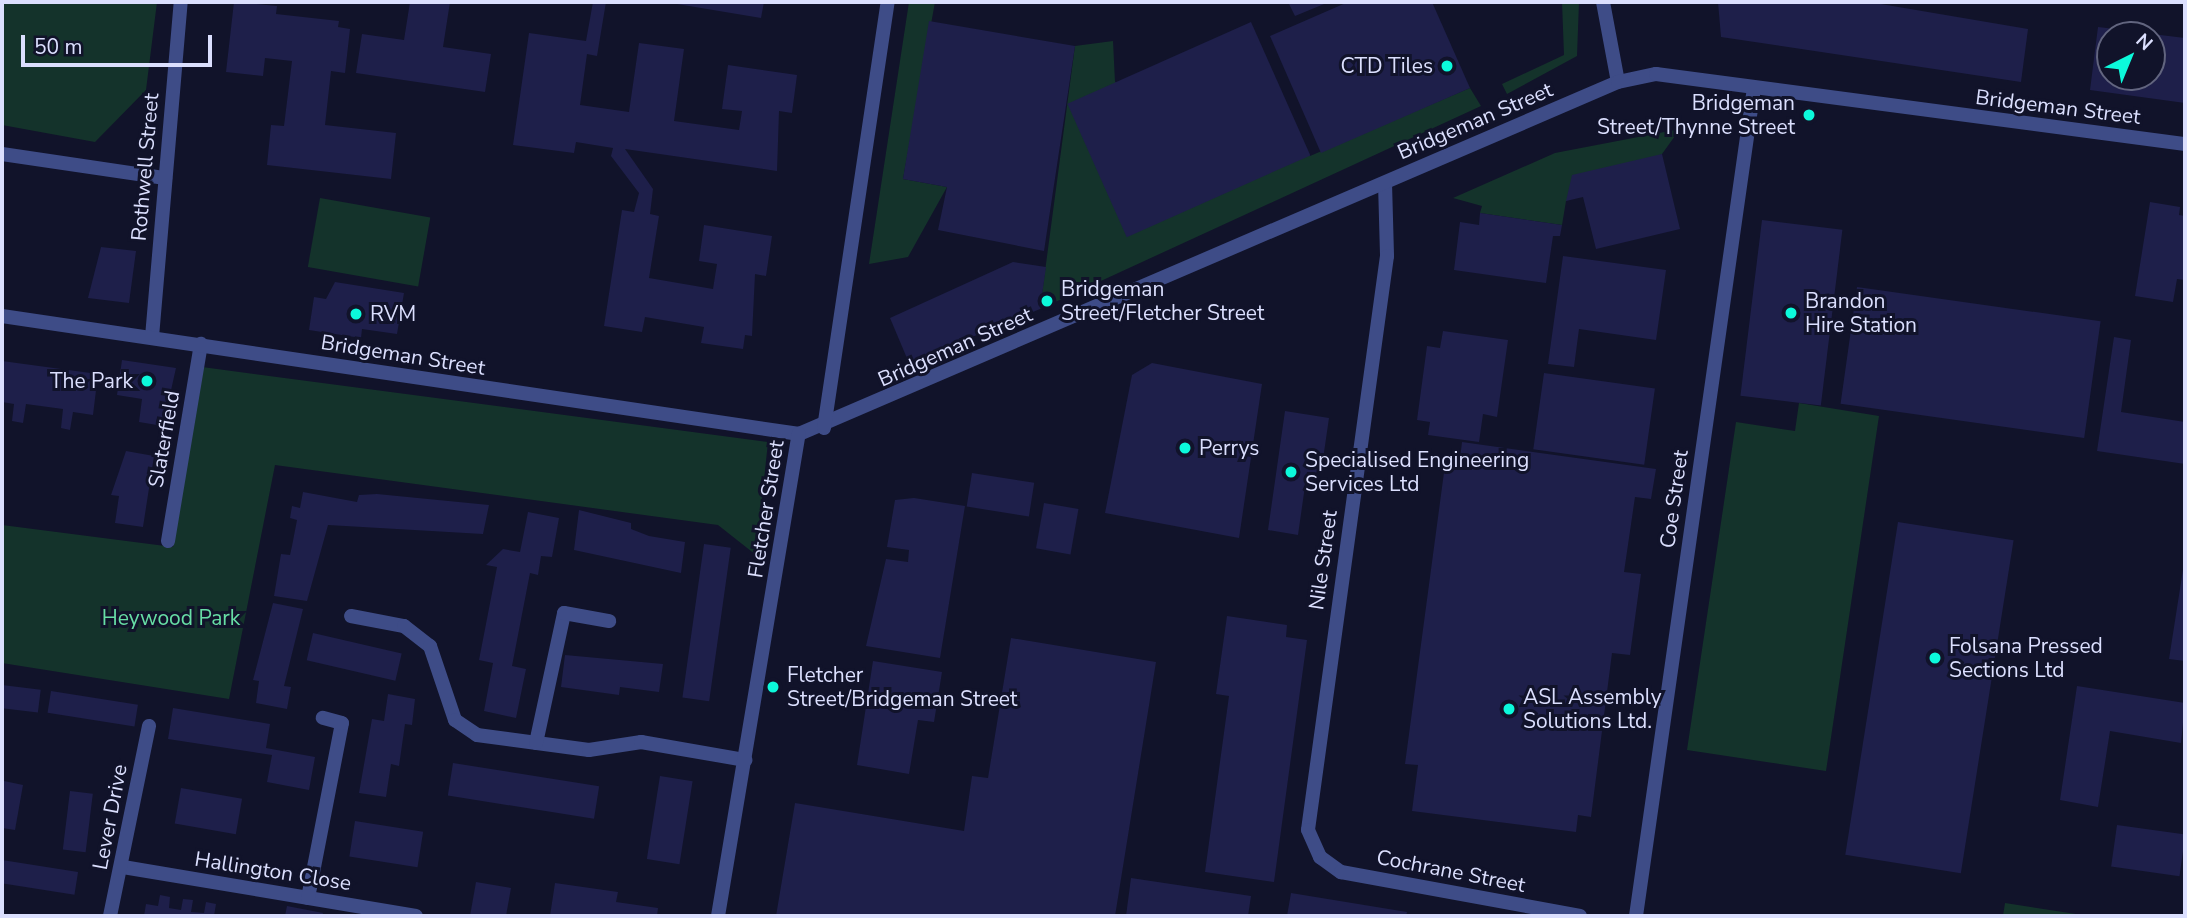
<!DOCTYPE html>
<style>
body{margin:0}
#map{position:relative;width:2187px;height:918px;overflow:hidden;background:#11132a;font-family:"Nunito Sans",sans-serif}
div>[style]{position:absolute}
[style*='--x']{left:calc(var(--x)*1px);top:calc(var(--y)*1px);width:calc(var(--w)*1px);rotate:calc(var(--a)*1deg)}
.green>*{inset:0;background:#14332b;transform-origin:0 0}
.building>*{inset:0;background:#1e1f4a;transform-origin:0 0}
.minor>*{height:14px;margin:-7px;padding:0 7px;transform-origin:7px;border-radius:7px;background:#3e4c87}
.tertiary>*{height:14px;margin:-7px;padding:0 7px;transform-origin:7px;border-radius:7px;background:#3e4c87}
.dots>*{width:19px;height:19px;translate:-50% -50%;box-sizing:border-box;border:4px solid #11132a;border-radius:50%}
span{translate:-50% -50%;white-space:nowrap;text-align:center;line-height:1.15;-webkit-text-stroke:6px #11132a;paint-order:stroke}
.poi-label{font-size:21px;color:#dbdffe}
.right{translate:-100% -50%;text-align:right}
.left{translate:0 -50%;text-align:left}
.street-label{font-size:21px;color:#dbdffe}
.park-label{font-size:21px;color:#67dea5}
.frame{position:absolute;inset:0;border:4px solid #dbdffe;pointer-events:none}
.north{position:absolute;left:2096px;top:21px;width:70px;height:70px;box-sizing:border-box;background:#11132a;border:2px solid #62657f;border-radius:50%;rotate:43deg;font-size:19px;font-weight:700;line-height:28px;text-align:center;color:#dbdffe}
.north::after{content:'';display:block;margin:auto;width:24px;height:32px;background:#0cf9db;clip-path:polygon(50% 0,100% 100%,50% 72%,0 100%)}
.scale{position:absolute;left:21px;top:35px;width:191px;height:32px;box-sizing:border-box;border:4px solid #dbdffe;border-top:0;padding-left:9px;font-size:21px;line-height:24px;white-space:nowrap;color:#dbdffe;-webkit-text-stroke:5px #11132a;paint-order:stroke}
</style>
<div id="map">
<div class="green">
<i style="clip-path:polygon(2px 2px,157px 2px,146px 90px,95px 142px,2px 125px)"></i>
<i style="clip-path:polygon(909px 2px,935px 2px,903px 179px,947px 187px,908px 257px,869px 264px)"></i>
<i style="clip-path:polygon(1562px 2px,1579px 2px,1577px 56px,1507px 94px,1502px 84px,1564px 55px)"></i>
<i style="clip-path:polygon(1113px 41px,1115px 82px,1310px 156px,1470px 88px,1481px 106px,1040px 309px,1075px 46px)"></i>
<i style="clip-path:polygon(1680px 129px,1662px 154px,1566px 201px,1562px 225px,1480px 213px,1482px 206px,1453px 198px,1555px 153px)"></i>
<i style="left:320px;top:198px;width:112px;height:70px;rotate:10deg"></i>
<i style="clip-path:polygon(202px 367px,768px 442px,756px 555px,718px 525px,275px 465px,229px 699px,2px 663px,2px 525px,173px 547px)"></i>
<i style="clip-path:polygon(1799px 403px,1879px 416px,1826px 771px,1687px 750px,1736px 422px,1795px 431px)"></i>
<i style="clip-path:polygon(2005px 903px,2089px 916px,2003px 916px)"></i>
</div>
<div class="building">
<i style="clip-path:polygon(234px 2px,277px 6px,276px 14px,339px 21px,338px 27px,350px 29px,345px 73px,331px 71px,325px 125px,396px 133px,391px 179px,267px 165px,271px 125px,284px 126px,292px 61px,265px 58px,263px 76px,226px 72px)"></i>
<i style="clip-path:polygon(410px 2px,450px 2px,443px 47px,491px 54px,485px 92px,356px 73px,362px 34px,404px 40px)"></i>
<i style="clip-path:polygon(593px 2px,606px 2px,597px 56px,587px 54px,580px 105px,629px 112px,639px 43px,684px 49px,674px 121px,739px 130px,742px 111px,722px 109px,728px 65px,797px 75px,792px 113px,779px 111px,777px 171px,625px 149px,653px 189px,650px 214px,659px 216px,649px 278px,713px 289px,717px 264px,699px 261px,704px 225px,772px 236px,766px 276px,755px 274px,752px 336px,745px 335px,743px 349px,701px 343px,704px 327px,645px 317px,642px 332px,604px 326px,622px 210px,634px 212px,639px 193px,611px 156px,613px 148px,576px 142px,574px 153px,513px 145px,529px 33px,586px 41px)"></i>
<i style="clip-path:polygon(665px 2px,764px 2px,761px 18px)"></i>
<i style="clip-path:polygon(1288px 2px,1329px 2px,1295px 16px)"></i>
<i style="clip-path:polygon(1348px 2px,1432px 2px,1470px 88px,1321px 153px,1270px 36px)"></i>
<i style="clip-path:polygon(1718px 2px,1869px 2px,2028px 29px,2021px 82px,1721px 37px)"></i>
<i style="clip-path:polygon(929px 21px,1075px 46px,1044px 251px,938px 230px,947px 187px,903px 179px)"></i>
<i style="left:1251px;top:22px;width:146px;height:201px;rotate:66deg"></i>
<i style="clip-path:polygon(2098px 27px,2149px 33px,2110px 35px,2110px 77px,2152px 77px,2152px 34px,2185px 38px,2185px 103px,2090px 90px)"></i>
<i style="clip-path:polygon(1662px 154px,1680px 229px,1596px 249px,1583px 197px,1566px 201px,1572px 175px)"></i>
<i style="clip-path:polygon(2150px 202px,2180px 207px,2179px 215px,2185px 216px,2185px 280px,2177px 279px,2173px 302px,2135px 296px)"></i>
<i style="clip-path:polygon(1480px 213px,1562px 225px,1560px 236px,1553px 236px,1546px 283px,1454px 270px,1460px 222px,1479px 225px)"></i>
<i style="left:1762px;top:220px;width:81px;height:177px;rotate:7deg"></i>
<i style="clip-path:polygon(101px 247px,136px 251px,129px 303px,88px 298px)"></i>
<i style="clip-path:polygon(1563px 256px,1666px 270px,1656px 340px,1579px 329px,1574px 367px,1548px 364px)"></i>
<i style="clip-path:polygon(1013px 262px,1046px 267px,1040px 309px,909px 363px,890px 318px)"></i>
<i style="clip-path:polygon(335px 282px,404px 293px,397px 334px,362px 329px,361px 338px,309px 330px,314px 297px,326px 299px)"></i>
<i style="left:1857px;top:287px;width:246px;height:118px;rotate:8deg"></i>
<i style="clip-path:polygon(1443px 331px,1508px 340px,1497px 417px,1483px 414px,1479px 442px,1428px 435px,1430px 422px,1417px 420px,1427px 346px,1440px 348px)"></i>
<i style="clip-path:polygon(2114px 337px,2131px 340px,2121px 412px,2185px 422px,2185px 464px,2097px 451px)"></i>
<i style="clip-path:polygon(122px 360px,176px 368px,163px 426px,139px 422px,142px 399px,117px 395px)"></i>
<i style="clip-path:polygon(2px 361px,98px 374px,93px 415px,73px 412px,70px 430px,61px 428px,63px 409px,26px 404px,23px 423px,12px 421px,14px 404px,2px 402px)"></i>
<i style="clip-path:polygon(1152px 363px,1262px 384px,1239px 538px,1105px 513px,1132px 375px)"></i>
<i style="left:1544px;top:373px;width:112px;height:77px;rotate:8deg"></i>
<i style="clip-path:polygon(1285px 411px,1329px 418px,1321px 473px,1307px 472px,1298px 535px,1268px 530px)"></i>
<i style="clip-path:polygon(1462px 442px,1656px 469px,1651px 499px,1635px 497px,1624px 572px,1641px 574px,1630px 655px,1612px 653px,1591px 817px,1578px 815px,1576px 832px,1412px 811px,1418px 765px,1405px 764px,1445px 465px,1459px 467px)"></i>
<i style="clip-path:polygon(126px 451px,154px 456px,143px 527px,115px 523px,119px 496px,111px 495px)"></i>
<i style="left:972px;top:473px;width:63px;height:34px;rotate:9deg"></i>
<i style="clip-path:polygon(303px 492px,357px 502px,359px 495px,377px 494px,489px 505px,483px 534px,328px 525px,307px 601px,274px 596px,281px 554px,290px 555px,292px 546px,297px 520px,290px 518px,292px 506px,300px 508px)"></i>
<i style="clip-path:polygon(914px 498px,965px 506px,940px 658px,866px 646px,886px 559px,908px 562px,909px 550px,887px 547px,895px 500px)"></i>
<i style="left:1044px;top:503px;width:35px;height:46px;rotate:10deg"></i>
<i style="clip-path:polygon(579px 510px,631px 523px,631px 529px,649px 536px,685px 542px,681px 573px,574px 550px)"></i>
<i style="clip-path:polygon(528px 512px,559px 518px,552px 557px,541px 556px,538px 575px,530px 573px,512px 666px,526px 669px,516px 718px,484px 711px,493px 663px,479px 660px,497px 567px,486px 565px,503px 549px,520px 552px)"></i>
<i style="left:1898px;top:522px;width:117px;height:337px;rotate:9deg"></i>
<i style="left:704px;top:544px;width:27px;height:155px;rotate:8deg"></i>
<i style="clip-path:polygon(2184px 563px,2185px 563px,2185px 661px,2169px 659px)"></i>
<i style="clip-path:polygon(273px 603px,303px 609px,284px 686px,291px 687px,287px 709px,256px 703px,259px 681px,253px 680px)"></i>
<i style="clip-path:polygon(1227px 616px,1287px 625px,1286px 637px,1307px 640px,1274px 882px,1205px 872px,1229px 696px,1216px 694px)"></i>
<i style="left:313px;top:633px;width:91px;height:28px;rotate:13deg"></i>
<i style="clip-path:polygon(1011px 638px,1156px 662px,1115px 916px,776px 916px,795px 803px,964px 831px,972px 776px,988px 778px)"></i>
<i style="clip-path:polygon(565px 655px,663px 664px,659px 692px,620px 687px,619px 695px,561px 687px)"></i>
<i style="clip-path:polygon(873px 661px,942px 672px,934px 722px,918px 720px,909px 774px,857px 765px)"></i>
<i style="left:2px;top:685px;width:39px;height:23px;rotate:7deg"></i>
<i style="clip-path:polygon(2077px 686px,2185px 703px,2181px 743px,2110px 731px,2098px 807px,2060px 800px)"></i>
<i style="left:51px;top:691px;width:88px;height:22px;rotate:9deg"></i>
<i style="clip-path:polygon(388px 694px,415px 699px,412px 725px,405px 724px,399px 766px,391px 764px,386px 797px,359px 793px,372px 719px,384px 721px)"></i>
<i style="clip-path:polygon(173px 708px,270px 724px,266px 748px,315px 757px,309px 790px,267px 782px,272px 755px,168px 739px)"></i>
<i style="left:453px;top:763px;width:148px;height:33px;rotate:9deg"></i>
<i style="left:660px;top:776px;width:33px;height:84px;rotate:9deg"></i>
<i style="clip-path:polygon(4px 781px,23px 785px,15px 830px,2px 828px)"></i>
<i style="left:181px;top:788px;width:62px;height:36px;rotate:10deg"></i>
<i style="left:70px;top:791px;width:23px;height:59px;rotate:7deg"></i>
<i style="left:355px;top:821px;width:69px;height:36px;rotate:9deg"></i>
<i style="left:2117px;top:825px;width:69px;height:42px;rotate:8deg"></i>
<i style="left:2px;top:860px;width:77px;height:23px;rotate:9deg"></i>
<i style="clip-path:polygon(1131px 878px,1251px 896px,1248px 916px,1126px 916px)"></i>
<i style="clip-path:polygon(476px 882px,511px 888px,506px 916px,470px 916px)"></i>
<i style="clip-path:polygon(555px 883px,618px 892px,616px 902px,658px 908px,657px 916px,550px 916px)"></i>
<i style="clip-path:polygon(1291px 893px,1407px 912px,1406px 916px,1287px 916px)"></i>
<i style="clip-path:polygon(160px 895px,170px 897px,169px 908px,181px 910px,183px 899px,193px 900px,191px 912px,204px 913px,206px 902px,216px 904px,214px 916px,144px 916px,146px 904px,158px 906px)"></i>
<i style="clip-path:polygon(287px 906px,323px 913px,322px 916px,285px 916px)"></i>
</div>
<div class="minor">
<i style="--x:1603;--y:2;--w:81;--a:79.4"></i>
<i style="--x:2;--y:154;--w:165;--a:8.4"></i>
<i style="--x:1385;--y:183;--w:73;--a:88.4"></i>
<i style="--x:1387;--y:256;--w:579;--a:97.84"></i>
<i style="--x:1308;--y:830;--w:30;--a:66"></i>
<i style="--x:1320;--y:857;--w:26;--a:36"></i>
<i style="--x:1341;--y:872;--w:243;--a:10.4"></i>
<i style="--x:152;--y:337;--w:336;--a:-85.1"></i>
<i style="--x:168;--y:541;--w:200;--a:-80.5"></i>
<i style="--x:351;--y:616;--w:54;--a:10.7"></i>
<i style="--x:404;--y:626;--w:33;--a:38"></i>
<i style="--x:430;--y:646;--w:78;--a:71.3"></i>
<i style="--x:455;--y:720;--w:27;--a:34"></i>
<i style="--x:477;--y:735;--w:113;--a:7.6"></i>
<i style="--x:589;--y:750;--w:53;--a:-8.7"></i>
<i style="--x:641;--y:742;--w:106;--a:9.8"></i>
<i style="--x:536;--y:743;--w:133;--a:-77.8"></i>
<i style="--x:564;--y:613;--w:46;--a:10.1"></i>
<i style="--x:123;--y:867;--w:297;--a:9.5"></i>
<i style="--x:308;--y:898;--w:178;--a:-79"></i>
<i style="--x:342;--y:723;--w:20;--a:-165"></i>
<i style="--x:110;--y:916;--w:194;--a:-78.4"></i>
<i style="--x:1636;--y:916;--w:836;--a:-81.89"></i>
</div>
<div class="tertiary">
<i style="--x:2;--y:316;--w:806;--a:8.42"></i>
<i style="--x:799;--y:434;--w:891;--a:-23.26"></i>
<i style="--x:1618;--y:82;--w:39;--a:-12"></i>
<i style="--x:1656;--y:74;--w:534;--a:7.54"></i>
<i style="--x:824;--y:428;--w:431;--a:-81.5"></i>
<i style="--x:718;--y:916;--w:489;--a:-80.5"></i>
</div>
<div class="dots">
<i style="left:1447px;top:66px;background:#0cf9db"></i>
<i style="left:1809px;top:115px;background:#0cf9db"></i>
<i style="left:1047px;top:301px;background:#0cf9db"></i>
<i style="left:1791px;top:313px;background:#0cf9db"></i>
<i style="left:356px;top:314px;background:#0cf9db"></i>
<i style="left:147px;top:381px;background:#0cf9db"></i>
<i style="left:1185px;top:448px;background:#0cf9db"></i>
<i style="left:1291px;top:472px;background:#0cf9db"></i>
<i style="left:1935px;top:658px;background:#0cf9db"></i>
<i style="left:773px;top:687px;background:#0cf9db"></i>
<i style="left:1509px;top:709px;background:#0cf9db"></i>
</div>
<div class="poi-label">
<span class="right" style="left:1433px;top:66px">CTD Tiles</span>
<span class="right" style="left:1795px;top:115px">Bridgeman<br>Street/Thynne Street</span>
<span class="left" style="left:1061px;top:301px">Bridgeman<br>Street/Fletcher Street</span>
<span class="left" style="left:1805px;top:313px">Brandon<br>Hire Station</span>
<span class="left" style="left:370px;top:314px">RVM</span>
<span class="right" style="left:133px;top:381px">The Park</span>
<span class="left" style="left:1199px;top:448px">Perrys</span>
<span class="left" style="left:1305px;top:472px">Specialised Engineering<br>Services Ltd</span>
<span class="left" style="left:1949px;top:658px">Folsana Pressed<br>Sections Ltd</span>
<span class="left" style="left:787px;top:687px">Fletcher<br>Street/Bridgeman Street</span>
<span class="left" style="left:1523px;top:709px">ASL Assembly<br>Solutions Ltd.</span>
</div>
<div class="street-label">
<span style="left:2058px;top:107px;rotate:7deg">Bridgeman Street</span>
<span style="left:1475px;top:121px;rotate:-23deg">Bridgeman Street</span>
<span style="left:145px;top:167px;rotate:-85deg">Rothwell Street</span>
<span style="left:955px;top:347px;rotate:-24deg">Bridgeman Street</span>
<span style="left:403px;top:355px;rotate:9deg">Bridgeman Street</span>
<span style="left:164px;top:439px;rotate:-80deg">Slaterfield</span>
<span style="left:1674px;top:499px;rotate:-82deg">Coe Street</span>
<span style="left:766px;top:509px;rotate:-81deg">Fletcher Street</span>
<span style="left:1323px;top:560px;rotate:-82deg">Nile Street</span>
<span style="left:110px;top:817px;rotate:-79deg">Lever Drive</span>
<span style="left:273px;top:871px;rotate:9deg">Hallington Close</span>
<span style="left:1451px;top:871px;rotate:11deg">Cochrane Street</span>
</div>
<div class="park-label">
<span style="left:171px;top:618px">Heywood Park</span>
</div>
<div class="frame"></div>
<div class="north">N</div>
<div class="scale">50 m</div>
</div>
